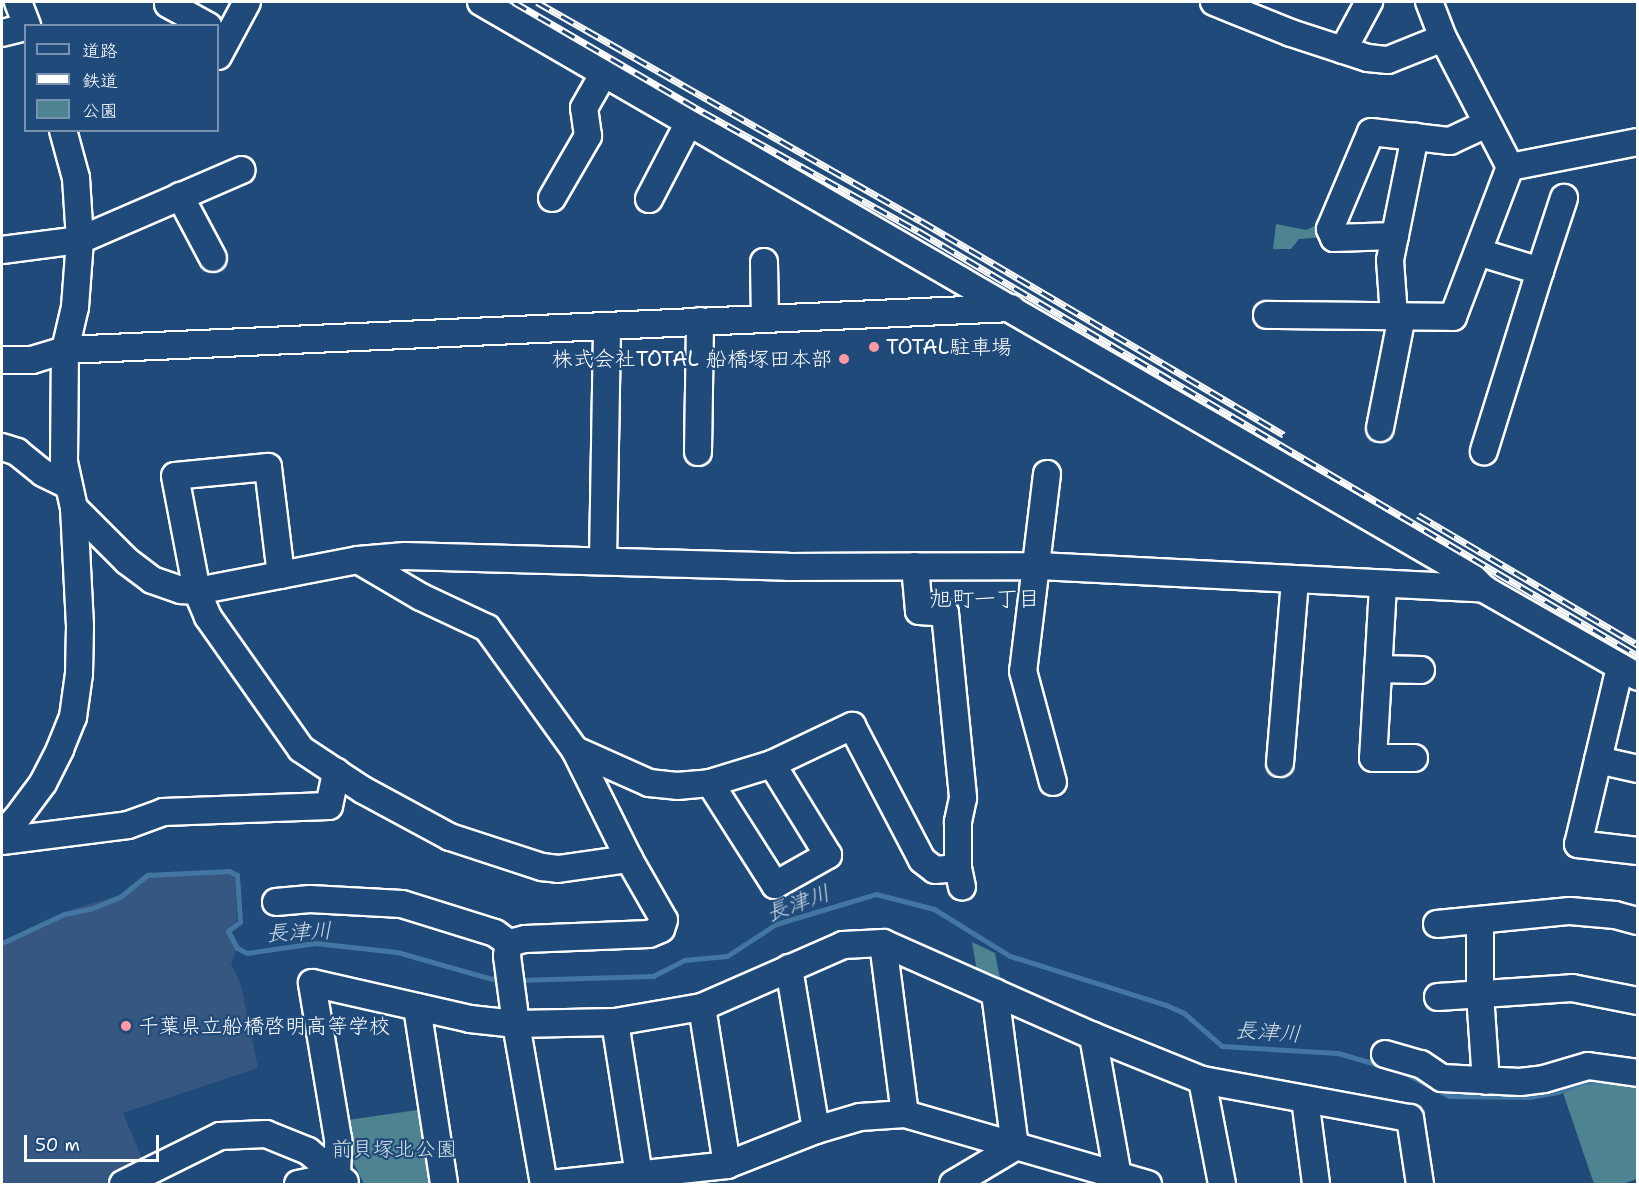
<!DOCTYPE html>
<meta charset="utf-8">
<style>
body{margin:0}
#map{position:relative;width:1639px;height:1186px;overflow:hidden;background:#1f4a7a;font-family:"Shantell Sans","Klee One",sans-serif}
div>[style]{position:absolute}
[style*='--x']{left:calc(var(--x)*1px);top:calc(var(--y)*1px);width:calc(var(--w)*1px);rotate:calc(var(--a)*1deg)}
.built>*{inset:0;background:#365781}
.green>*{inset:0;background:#4e8391}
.stream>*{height:5px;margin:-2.5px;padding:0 2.5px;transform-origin:2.5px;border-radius:2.5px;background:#4376a0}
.roads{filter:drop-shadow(2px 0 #fff) drop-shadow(-2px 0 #fff) drop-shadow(0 2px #fff) drop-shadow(0 -2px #fff)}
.minor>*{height:26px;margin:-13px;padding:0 13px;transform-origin:13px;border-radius:13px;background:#1f4a7a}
.rail>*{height:7px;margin-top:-3.5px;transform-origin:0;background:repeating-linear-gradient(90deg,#1f4a7a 0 14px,#fff 0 28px);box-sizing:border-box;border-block:2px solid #fff}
.dots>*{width:16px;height:16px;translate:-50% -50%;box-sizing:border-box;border:3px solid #1f4a7a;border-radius:50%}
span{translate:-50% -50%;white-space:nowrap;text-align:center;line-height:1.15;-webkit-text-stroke:4.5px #1f4a7a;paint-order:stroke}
.poi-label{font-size:21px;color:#fff}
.left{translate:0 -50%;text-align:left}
.right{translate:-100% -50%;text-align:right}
.park-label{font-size:21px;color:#d3e0e4}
.neighbourhood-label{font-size:22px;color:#fff}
.water-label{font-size:22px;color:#d0dde7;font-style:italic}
.frame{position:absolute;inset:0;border:3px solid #fff;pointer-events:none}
.legend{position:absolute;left:24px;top:24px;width:195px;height:108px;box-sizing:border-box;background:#1f4a7a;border:2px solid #7992af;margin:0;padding:8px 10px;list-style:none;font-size:18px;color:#fff}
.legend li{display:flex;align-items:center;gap:12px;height:30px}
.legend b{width:30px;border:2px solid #7992af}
.scale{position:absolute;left:24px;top:1135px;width:135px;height:27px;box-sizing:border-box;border:3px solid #fff;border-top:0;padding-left:8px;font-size:18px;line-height:21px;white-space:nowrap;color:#fff;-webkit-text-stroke:4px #1f4a7a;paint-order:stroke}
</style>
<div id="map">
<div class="built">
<i style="clip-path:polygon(150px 871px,157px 876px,229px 873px,235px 877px,237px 919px,236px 924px,226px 930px,236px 950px,231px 964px,241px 985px,258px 1068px,123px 1113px,146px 1168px,112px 1184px,2px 1184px,2px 941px,76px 908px,121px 895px)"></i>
</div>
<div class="green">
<i style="clip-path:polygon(1324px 222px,1325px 237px,1299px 239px,1291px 249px,1273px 249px,1276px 224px,1306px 230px)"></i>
<i style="clip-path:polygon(972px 942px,995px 953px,1002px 988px,972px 976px,977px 971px)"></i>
<i style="clip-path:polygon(1590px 1075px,1637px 1079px,1637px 1179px,1622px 1184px,1594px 1184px,1560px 1084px)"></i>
<i style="clip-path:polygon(424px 1109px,436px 1184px,364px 1184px,344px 1144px,341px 1121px)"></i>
</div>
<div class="stream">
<i style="--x:2;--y:943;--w:68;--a:-25.1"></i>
<i style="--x:64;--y:914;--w:26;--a:-11"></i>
<i style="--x:90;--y:909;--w:32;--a:-22"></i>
<i style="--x:120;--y:897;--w:35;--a:-39"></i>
<i style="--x:147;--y:875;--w:82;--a:-2.8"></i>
<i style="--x:229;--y:871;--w:9;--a:27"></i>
<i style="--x:237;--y:875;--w:47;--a:86.3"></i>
<i style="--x:240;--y:922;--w:15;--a:143"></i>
<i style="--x:228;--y:931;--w:19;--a:62"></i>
<i style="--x:237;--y:948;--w:11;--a:27"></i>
<i style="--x:247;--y:953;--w:69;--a:-8.4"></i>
<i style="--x:315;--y:943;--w:82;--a:6.3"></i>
<i style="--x:397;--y:952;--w:103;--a:15.8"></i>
<i style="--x:496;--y:980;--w:9;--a:0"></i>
<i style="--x:517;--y:980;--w:136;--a:-1.7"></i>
<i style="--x:653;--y:976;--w:35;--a:-27"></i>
<i style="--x:684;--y:960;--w:43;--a:-5.3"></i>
<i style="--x:727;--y:956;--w:59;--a:-33.1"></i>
<i style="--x:776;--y:924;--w:104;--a:-16.7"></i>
<i style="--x:876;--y:894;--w:60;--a:14.5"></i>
<i style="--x:934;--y:909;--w:89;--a:31.7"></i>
<i style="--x:1010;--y:956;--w:164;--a:17.4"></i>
<i style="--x:1166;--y:1005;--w:20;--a:24"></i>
<i style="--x:1184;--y:1013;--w:50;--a:41"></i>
<i style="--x:1222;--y:1046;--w:116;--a:3.5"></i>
<i style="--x:1338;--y:1053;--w:68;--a:16.3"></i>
<i style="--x:1403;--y:1072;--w:52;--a:27.6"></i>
<i style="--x:1449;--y:1096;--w:80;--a:0.7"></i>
<i style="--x:1529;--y:1097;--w:29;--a:-10"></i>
<i style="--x:1558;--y:1092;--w:27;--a:-22"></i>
<i style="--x:1583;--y:1082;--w:26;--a:-2"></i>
</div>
<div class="roads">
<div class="minor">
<i style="--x:18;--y:2;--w:26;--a:69"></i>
<i style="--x:481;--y:2;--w:1144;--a:30.11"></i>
<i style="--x:1471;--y:576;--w:18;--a:45"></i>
<i style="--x:1484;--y:589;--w:177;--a:29.7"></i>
<i style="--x:1214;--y:2;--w:83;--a:21.9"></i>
<i style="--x:1291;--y:33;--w:81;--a:18"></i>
<i style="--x:1368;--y:58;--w:20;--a:6"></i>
<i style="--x:1388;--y:60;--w:59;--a:-21.8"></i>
<i style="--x:168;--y:4;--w:46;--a:28.8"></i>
<i style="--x:2;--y:33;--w:25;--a:-14"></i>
<i style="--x:1343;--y:50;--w:55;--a:-61.6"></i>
<i style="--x:218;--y:56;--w:61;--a:-61.8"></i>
<i style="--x:1510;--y:167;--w:130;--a:-11.1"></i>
<i style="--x:180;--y:196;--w:70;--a:62"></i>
<i style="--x:552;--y:198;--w:72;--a:-59.9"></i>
<i style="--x:588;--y:136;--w:28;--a:-98"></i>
<i style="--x:584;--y:108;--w:40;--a:-60.3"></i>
<i style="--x:649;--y:199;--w:87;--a:-62.5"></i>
<i style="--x:1395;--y:236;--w:61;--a:178.1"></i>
<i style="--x:1334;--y:238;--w:10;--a:-114"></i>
<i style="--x:1330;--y:229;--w:105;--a:-67.1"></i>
<i style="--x:1371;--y:132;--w:80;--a:6.5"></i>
<i style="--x:1450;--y:141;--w:40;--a:-25"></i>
<i style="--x:2;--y:250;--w:79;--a:-7.3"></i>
<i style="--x:80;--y:240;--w:176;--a:-23.4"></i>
<i style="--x:1478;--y:252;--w:65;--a:17"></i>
<i style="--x:1540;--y:271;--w:189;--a:107.3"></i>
<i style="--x:764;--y:262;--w:55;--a:89"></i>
<i style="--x:1540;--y:271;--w:77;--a:-71.8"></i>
<i style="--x:1267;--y:315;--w:186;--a:0.6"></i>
<i style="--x:1453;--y:317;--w:160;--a:-69.2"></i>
<i style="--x:1510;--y:167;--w:145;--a:-117.4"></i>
<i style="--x:1443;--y:38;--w:39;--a:-111"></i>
<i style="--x:1394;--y:316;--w:56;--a:-94.1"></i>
<i style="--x:1390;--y:260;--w:126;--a:-78.6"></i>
<i style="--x:2;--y:360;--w:30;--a:0"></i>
<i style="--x:32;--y:360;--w:34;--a:-17"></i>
<i style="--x:65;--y:350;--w:947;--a:-2.54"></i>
<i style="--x:1380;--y:428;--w:114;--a:-78.9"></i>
<i style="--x:2;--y:447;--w:16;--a:18"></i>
<i style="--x:17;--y:452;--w:33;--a:39"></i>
<i style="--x:43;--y:473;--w:28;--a:26"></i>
<i style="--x:698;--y:452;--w:131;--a:-89.1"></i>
<i style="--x:1047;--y:474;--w:198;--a:96.9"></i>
<i style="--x:1023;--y:671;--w:115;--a:74.9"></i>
<i style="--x:74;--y:508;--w:75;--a:45"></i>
<i style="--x:127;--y:561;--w:31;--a:37"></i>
<i style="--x:152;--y:580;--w:31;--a:19"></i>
<i style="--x:181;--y:590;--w:16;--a:4"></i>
<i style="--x:197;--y:591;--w:164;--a:-10.9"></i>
<i style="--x:358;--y:560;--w:47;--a:-4.9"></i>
<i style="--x:405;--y:556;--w:383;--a:1.6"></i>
<i style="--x:788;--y:567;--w:249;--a:-0.2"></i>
<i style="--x:1037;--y:566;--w:448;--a:2.9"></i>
<i style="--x:358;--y:560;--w:73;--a:30.4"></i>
<i style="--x:421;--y:597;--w:73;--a:25.2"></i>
<i style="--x:487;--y:628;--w:150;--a:54.2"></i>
<i style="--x:575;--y:750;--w:122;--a:63.6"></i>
<i style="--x:629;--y:859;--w:70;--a:60.2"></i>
<i style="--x:664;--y:920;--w:9;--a:108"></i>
<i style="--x:661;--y:929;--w:13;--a:157"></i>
<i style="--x:649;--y:934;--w:124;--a:177.7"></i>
<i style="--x:525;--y:939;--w:16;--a:166"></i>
<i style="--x:509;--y:943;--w:13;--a:99"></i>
<i style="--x:507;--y:956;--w:69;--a:82.5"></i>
<i style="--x:516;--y:1024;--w:162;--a:80.1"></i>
<i style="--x:603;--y:560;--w:234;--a:-89"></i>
<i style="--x:915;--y:566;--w:45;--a:84.9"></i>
<i style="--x:919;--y:611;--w:26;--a:4"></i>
<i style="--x:945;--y:613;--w:186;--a:84.4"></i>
<i style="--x:963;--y:798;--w:25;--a:102"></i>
<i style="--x:958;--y:822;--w:46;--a:90"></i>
<i style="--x:958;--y:868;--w:19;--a:78"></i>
<i style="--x:281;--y:575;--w:109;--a:-96.9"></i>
<i style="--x:268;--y:467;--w:93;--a:174.5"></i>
<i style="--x:175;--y:476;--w:117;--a:79.2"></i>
<i style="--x:197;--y:591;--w:28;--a:67"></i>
<i style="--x:208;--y:617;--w:161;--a:54.8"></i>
<i style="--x:301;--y:749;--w:74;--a:33.5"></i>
<i style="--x:363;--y:790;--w:99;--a:28.4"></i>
<i style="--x:450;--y:837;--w:97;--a:18.1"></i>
<i style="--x:542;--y:867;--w:16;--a:7"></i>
<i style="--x:558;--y:869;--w:72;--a:-8"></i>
<i style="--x:1383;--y:586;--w:172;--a:93.3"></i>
<i style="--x:1373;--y:758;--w:41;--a:0"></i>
<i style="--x:1620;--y:667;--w:182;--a:103.3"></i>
<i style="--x:1578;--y:844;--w:60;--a:6.7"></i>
<i style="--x:1378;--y:669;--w:43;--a:1.3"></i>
<i style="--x:575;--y:750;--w:81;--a:24"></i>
<i style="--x:649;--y:783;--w:28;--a:6"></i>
<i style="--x:677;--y:786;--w:33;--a:-5"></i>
<i style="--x:710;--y:783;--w:65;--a:-17"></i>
<i style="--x:772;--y:764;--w:89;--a:-25.4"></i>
<i style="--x:852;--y:726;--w:151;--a:62.4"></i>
<i style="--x:922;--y:860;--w:16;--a:38"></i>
<i style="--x:935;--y:870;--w:23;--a:-5"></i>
<i style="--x:1598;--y:760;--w:41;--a:12.7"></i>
<i style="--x:1280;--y:763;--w:183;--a:-85.3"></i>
<i style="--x:710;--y:783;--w:121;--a:57.5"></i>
<i style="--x:775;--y:885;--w:61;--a:-29.5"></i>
<i style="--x:828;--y:855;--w:107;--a:-121.6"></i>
<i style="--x:2;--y:834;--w:22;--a:-47"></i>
<i style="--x:17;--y:818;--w:44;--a:-53.4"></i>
<i style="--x:43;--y:783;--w:38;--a:-63"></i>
<i style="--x:60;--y:749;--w:35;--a:-68"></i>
<i style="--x:73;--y:717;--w:43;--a:-82.1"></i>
<i style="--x:79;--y:674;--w:48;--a:-88.8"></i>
<i style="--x:80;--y:626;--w:118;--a:-92.9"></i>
<i style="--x:74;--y:508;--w:47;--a:-102.3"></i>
<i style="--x:64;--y:462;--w:112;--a:-89.5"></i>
<i style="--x:65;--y:350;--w:44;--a:-76.9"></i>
<i style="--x:75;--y:307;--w:67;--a:-85.7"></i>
<i style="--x:80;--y:240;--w:62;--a:-93.7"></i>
<i style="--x:76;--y:178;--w:50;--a:-105.2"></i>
<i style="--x:2;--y:841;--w:127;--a:-7.2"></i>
<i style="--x:128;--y:825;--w:37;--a:-20"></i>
<i style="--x:163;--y:812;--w:166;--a:-2.1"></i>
<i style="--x:329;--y:806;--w:35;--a:-78"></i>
<i style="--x:276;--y:902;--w:34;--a:-5"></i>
<i style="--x:310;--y:899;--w:92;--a:3.1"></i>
<i style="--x:402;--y:904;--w:97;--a:17.3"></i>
<i style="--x:495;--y:933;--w:17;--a:36"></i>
<i style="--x:1480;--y:920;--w:74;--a:90"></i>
<i style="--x:1480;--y:994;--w:87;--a:86.1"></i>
<i style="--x:1437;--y:924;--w:134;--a:-5.6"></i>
<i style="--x:1570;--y:911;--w:45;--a:5.1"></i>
<i style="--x:1615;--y:915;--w:24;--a:15"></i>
<i style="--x:883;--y:943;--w:172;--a:82.7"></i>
<i style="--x:789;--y:968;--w:164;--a:80.5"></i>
<i style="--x:1438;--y:997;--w:134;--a:-3.8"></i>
<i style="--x:1572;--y:988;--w:67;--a:11.1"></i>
<i style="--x:417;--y:1007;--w:179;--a:81.3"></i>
<i style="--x:702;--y:1007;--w:160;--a:81"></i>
<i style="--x:615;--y:1022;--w:155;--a:81.1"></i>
<i style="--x:1093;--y:1036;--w:142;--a:79.9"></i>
<i style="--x:1385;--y:1054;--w:37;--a:16"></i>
<i style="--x:1421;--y:1064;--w:25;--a:34"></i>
<i style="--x:1442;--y:1078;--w:78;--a:2.9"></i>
<i style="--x:1520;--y:1082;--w:24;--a:-7"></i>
<i style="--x:1544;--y:1079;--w:46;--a:-16.5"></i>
<i style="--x:1588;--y:1066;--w:50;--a:8"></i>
<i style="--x:1202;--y:1080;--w:106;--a:79.1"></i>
<i style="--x:1305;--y:1099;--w:86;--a:82.6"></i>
<i style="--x:123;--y:1184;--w:108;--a:-26.3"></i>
<i style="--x:220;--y:1136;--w:46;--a:-2.5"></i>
<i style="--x:266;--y:1134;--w:45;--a:22"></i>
<i style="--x:308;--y:1151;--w:48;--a:40"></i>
<i style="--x:298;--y:1184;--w:40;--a:-12"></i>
<i style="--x:337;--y:1176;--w:37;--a:-88"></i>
<i style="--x:338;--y:1139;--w:158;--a:-99.5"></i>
<i style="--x:312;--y:983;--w:162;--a:12.8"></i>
<i style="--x:470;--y:1019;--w:46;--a:6.2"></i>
<i style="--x:516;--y:1024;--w:99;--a:-1.2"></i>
<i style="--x:615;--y:1022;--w:88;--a:-9.8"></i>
<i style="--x:702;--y:1007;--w:154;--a:-23.7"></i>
<i style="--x:843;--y:945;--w:40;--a:-2.9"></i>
<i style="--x:883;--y:943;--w:230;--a:23.9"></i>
<i style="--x:1093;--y:1036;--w:118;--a:22"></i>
<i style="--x:1202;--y:1080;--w:211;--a:10.4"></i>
<i style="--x:1410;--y:1118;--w:67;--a:81.4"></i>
<i style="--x:550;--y:1184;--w:178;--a:-6.1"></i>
<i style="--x:727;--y:1165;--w:96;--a:-21.5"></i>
<i style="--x:816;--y:1130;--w:46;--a:-16.5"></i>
<i style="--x:860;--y:1117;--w:45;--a:-3.8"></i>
<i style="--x:905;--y:1114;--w:253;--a:16.1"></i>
<i style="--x:953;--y:1184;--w:72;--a:-30.8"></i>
<i style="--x:1015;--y:1147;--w:156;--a:-97.4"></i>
</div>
</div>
<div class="rail">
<i style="--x:514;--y:2;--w:219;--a:30.2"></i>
<i style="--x:703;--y:112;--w:246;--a:29"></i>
<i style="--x:918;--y:231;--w:836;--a:30.55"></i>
<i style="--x:537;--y:2;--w:442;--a:29.7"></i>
<i style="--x:921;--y:221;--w:421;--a:30.5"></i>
<i style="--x:1418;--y:515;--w:256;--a:30.6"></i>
</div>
<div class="dots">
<i style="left:874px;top:347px;background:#ff9aa2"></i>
<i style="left:844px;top:359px;background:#ff9aa2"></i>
<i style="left:126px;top:1026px;background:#ff9aa2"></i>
</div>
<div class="poi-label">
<span class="left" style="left:886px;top:347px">TOTAL駐車場</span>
<span class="right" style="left:832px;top:359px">株式会社TOTAL 船橋塚田本部</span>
<span class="left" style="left:138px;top:1026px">千葉県立船橋啓明高等学校</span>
</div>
<div class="park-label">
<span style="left:394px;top:1149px">前貝塚北公園</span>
</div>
<div class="neighbourhood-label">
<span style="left:985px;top:599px">旭町一丁目</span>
</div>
<div class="water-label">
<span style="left:798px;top:903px;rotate:-20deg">長津川</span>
<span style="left:299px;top:932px;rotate:-3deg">長津川</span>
<span style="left:1268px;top:1032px;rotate:4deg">長津川</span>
</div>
<div class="frame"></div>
<ul class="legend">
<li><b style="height:8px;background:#1f4a7a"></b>道路</li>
<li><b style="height:8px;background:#fff"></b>鉄道</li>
<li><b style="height:16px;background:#4e8391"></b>公園</li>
</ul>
<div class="scale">50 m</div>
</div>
